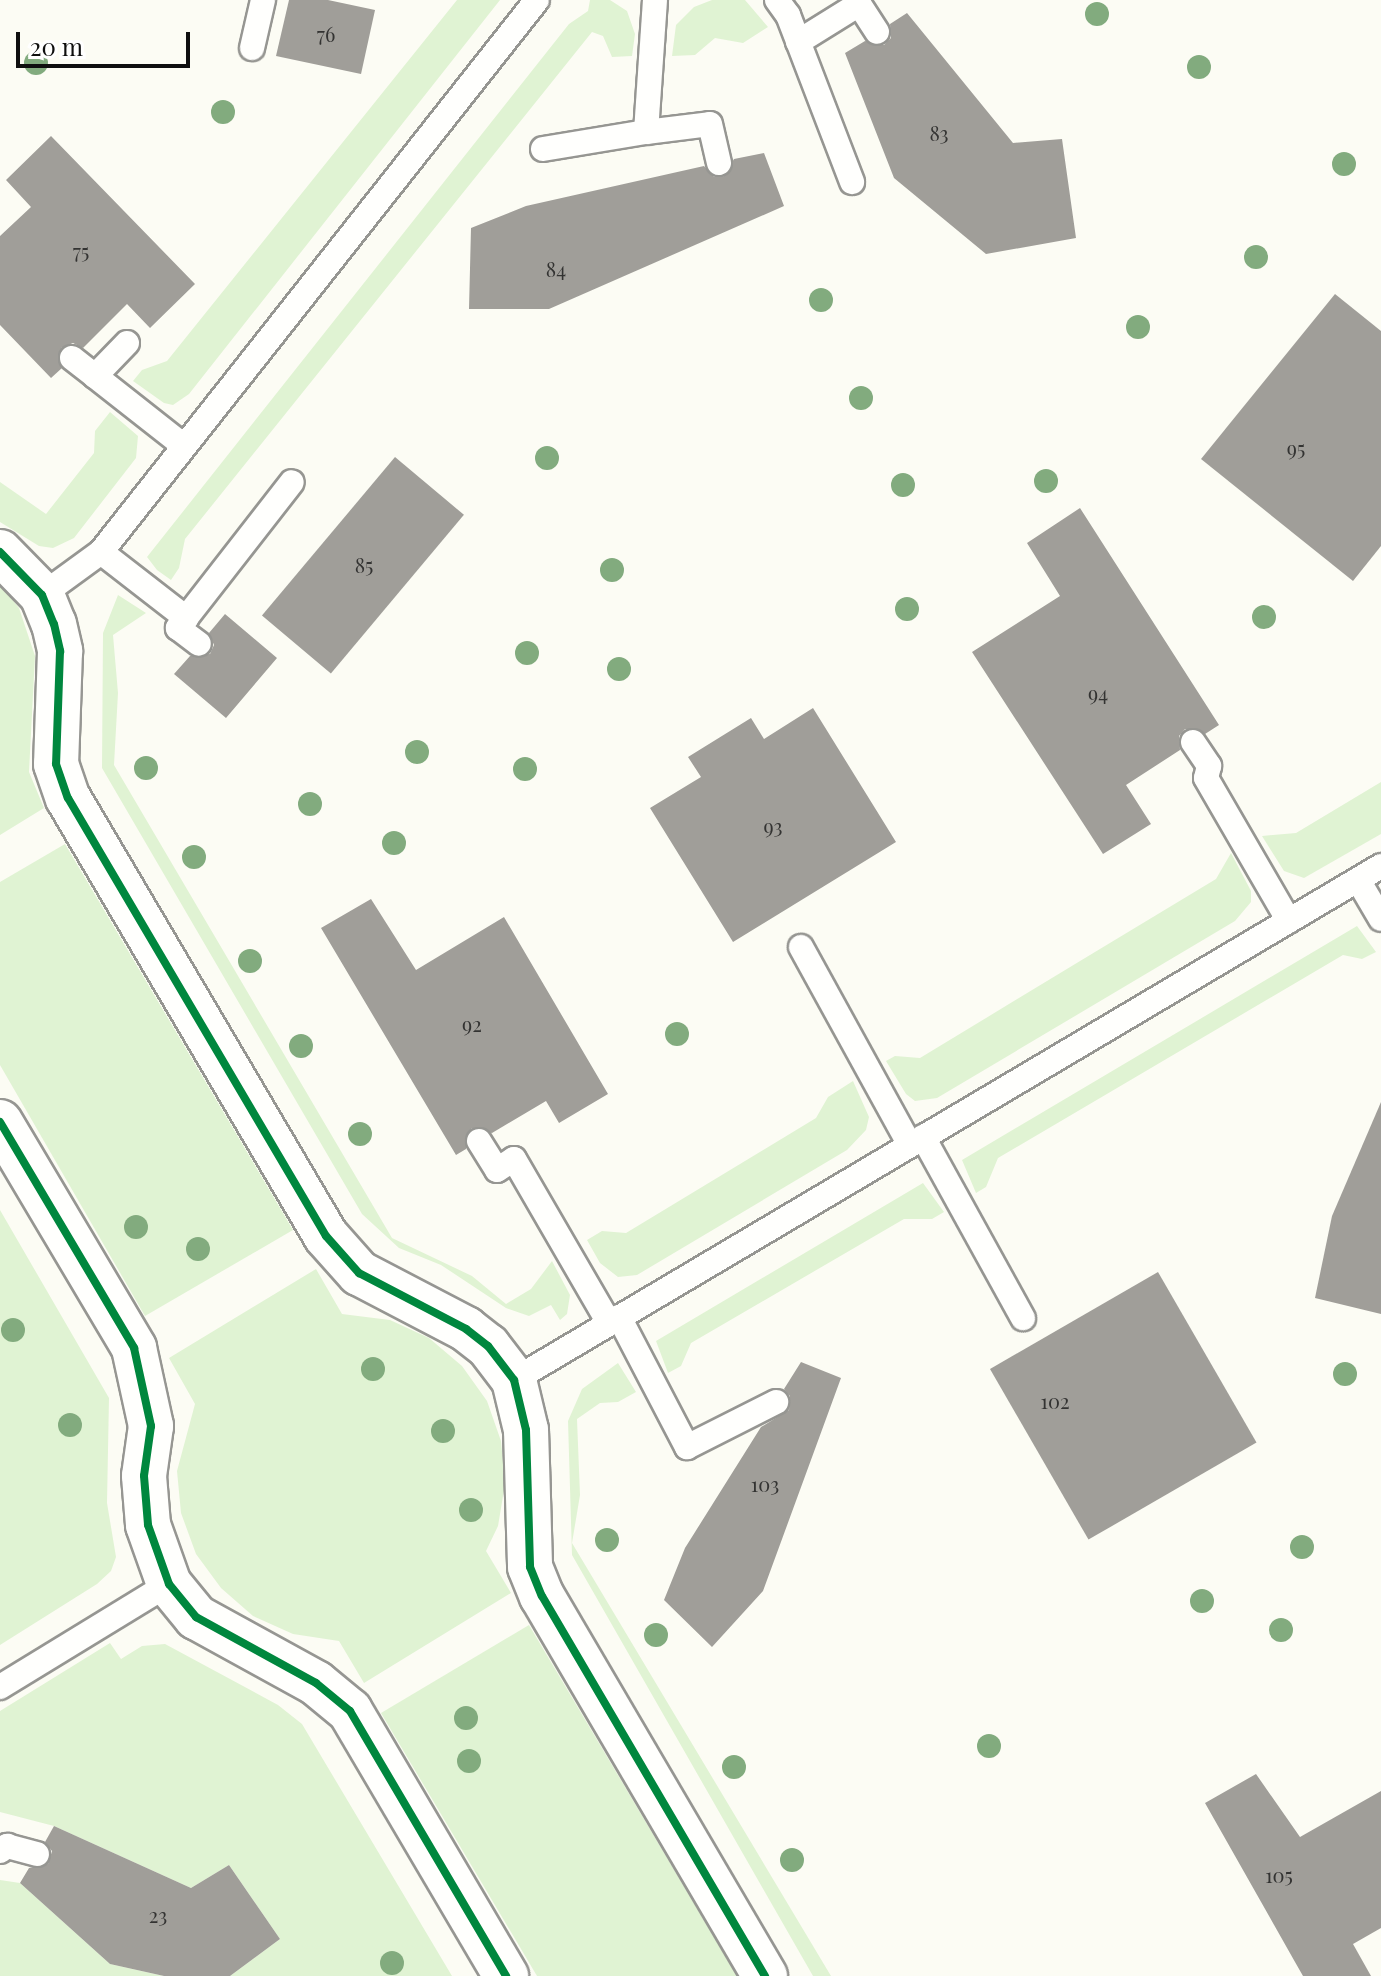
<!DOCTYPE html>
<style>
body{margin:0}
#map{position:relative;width:1381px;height:1976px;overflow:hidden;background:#fcfcf4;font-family:"Playfair Display",serif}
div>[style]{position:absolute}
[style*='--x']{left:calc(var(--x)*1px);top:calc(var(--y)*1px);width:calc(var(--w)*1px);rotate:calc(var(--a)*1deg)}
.green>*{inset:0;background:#e0f3d3}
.building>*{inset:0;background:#a09e99;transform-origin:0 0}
.roads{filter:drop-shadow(2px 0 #969692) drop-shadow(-2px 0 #969692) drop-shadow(0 2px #969692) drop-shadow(0 -2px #969692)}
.service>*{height:24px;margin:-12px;padding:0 12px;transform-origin:12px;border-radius:12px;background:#fffffd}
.minor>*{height:44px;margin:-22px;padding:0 22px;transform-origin:22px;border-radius:22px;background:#fffffd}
.cycleway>*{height:8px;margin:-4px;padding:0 4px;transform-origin:4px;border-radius:4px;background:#00873e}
.trees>*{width:24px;height:24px;margin:-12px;border-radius:50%;background:#82ab7e}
span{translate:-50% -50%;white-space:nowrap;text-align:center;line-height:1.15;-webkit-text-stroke:8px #fff;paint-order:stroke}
.number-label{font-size:20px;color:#333332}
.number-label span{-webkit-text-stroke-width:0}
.scale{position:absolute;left:16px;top:32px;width:174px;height:36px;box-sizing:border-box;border:4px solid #0f0f0f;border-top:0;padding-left:10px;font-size:24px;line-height:28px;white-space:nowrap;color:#0f0f0f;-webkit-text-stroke:6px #fff;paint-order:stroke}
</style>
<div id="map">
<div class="green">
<i style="clip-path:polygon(457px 0,500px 0,189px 394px,173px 405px,164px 403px,133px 381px,142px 370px,167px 361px)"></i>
<i style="clip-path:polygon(590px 0,610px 0,627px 11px,635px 34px,632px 56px,612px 57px,603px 36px,592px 32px,185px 539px,179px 568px,171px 580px,157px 570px,147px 557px,569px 24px,588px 11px)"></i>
<i style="clip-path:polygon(712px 0,745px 0,768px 27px,743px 43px,715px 38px,695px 55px,672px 56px,676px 25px,694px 7px)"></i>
<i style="clip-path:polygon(110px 412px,138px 436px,136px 458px,74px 538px,53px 548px,39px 546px,0 522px,0 482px,46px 514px,94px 453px,95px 431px)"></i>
<i style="clip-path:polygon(0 584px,19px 608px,35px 656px,29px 772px,44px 808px,0 835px)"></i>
<i style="clip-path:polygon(118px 595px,146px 613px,113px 635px,118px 693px,114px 765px,392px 1238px,472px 1276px,506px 1304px,531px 1289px,552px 1261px,570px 1295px,567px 1314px,560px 1320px,551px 1305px,529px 1316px,506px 1308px,441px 1265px,399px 1248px,362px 1214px,102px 768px,103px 633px)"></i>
<i style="clip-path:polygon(1381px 782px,1381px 834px,1304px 878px,1284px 871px,1262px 836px,1296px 833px)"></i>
<i style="clip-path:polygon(65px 844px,293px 1230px,145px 1316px,0 1065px,0 882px)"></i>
<i style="clip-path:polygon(1231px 853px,1251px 891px,1251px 902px,1235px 921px,937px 1098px,915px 1101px,906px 1094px,886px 1061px,895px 1056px,920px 1058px,1090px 955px,1216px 879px)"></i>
<i style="clip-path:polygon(1357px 926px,1376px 952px,1362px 959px,1343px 955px,998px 1158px,986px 1187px,976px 1193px,962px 1160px)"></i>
<i style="clip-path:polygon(853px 1081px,869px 1117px,866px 1130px,847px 1150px,637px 1275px,618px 1277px,600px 1263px,587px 1240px,602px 1231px,626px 1233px,816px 1118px,828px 1097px)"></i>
<i style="clip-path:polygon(923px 1183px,944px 1212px,932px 1219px,904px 1219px,691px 1343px,681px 1366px,668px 1373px,656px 1341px)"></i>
<i style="clip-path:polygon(0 1210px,109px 1398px,107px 1503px,116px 1557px,111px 1571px,97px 1584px,0 1645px)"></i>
<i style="clip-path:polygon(316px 1269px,342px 1314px,390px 1320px,429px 1338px,462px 1366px,487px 1401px,501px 1441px,505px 1484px,498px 1526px,486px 1551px,511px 1593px,364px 1683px,339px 1641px,293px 1634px,253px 1616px,221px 1588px,196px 1554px,181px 1513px,177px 1471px,195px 1404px,169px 1358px)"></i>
<i style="clip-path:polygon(618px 1363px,636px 1392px,618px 1402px,600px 1403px,577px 1419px,580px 1495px,572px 1543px,831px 1976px,813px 1976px,572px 1555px,568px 1421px,582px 1389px)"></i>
<i style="clip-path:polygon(529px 1625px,737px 1976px,537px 1976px,381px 1713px)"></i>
<i style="clip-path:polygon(110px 1643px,121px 1659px,142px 1646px,165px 1644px,278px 1705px,302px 1724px,452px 1976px,230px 1976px,280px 1939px,229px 1865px,191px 1888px,54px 1826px,0 1812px,0 1711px)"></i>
<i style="clip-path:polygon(0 1880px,20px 1883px,110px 1964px,164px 1976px,0 1976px)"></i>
</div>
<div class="building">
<i style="clip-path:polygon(289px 0,328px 0,375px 10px,361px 74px,276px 56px)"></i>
<i style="clip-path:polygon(907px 13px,1013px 143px,1062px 139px,1076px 238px,986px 254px,894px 178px,845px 53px,865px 41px,884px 45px,891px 38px,890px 24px)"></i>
<i style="clip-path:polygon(51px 136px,195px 284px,150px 328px,127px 304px,83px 348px,73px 343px,61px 348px,62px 368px,51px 378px,0 325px,0 236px,31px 207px,6px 180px)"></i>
<i style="clip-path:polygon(764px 153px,784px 206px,549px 309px,469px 309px,471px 228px,526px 206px,704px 166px,714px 177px,723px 177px,734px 159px)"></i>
<i style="clip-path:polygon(1335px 294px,1381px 331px,1381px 546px,1353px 581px,1201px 459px)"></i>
<i style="left:395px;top:457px;width:90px;height:207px;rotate:40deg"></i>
<i style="clip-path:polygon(1080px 508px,1219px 725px,1205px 734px,1185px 729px,1179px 736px,1180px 750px,1126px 785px,1151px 824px,1103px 854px,972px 652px,1060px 596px,1027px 543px)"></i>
<i style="clip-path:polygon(225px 614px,277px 658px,226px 718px,174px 674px,190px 656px,210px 654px,214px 645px,209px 633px)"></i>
<i style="clip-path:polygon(813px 708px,896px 842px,733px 942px,650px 808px,701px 777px,688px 757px,751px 718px,764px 739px)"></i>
<i style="clip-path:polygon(371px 899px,416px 970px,504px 917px,608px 1094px,559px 1123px,546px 1101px,492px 1133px,472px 1128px,466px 1135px,466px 1149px,456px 1155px,321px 928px)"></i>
<i style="clip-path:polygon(1381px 1102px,1381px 1314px,1315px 1298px,1332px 1216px)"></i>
<i style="left:1158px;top:1272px;width:197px;height:194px;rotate:60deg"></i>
<i style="clip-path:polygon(801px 1362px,841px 1378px,763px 1591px,712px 1647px,664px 1600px,685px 1548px,761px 1427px,789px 1410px,790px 1396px,784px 1389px)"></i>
<i style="clip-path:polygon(1256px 1774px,1300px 1837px,1381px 1791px,1381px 1928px,1353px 1944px,1371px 1976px,1303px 1976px,1295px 1962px,1205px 1803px)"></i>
<i style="clip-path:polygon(54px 1826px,191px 1888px,229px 1865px,280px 1939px,230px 1976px,164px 1976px,110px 1964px,20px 1883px,29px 1868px,48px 1864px,52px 1851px,45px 1842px)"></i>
</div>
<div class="roads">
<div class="service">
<i style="--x:777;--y:0;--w:19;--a:54"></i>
<i style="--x:788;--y:15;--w:179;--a:69"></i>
<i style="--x:798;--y:42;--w:72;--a:-31.9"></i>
<i style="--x:859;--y:4;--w:33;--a:57"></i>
<i style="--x:252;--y:48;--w:49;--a:-77.1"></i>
<i style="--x:646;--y:132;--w:64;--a:-7.1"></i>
<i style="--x:710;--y:124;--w:40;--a:77"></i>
<i style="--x:543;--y:149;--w:104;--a:-9.4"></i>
<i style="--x:646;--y:132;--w:132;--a:-86.1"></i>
<i style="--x:127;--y:343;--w:46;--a:134.1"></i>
<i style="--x:95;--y:376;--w:113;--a:38.2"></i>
<i style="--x:72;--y:358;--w:29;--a:38"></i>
<i style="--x:101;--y:552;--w:108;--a:37.8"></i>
<i style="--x:186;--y:618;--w:172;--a:-52.1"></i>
<i style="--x:42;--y:595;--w:73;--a:-36.1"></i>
<i style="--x:101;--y:552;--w:703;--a:-51.7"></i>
<i style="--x:186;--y:618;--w:13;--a:129"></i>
<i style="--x:178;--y:628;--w:26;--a:37"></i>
<i style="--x:1193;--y:742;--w:29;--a:56"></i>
<i style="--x:1209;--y:766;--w:12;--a:104"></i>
<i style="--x:1206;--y:778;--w:165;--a:59.9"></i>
<i style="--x:1358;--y:880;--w:45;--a:59.5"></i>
<i style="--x:801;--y:947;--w:226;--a:61.2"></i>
<i style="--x:923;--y:1137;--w:207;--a:61.1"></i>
<i style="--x:479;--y:1141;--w:34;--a:58"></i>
<i style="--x:497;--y:1170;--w:20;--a:-33"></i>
<i style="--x:514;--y:1159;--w:190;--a:59.9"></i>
<i style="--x:619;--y:1317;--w:147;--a:62.4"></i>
<i style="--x:687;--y:1447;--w:100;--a:-26.8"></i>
<i style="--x:514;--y:1380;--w:1008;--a:-30.66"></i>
<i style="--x:0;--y:1687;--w:198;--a:-31.4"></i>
<i style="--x:0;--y:1851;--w:9;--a:-36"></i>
<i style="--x:7;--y:1846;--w:31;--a:15"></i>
</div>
<div class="minor">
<i style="--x:0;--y:552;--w:60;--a:45.7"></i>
<i style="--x:42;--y:595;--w:31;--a:68"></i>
<i style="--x:54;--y:624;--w:28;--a:77"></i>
<i style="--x:60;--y:651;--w:113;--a:92"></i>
<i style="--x:56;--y:764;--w:36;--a:71"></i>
<i style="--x:68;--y:798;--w:508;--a:59.5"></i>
<i style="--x:326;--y:1236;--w:50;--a:48.3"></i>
<i style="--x:359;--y:1273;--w:121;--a:27.6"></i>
<i style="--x:466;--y:1329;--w:28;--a:38"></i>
<i style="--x:488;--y:1346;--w:43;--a:52.6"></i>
<i style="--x:514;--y:1380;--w:51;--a:76.5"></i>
<i style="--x:526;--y:1430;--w:137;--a:88.3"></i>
<i style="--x:530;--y:1567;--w:31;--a:68"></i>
<i style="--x:542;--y:1596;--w:441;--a:59.6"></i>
<i style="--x:0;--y:1122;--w:263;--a:59.3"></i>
<i style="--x:134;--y:1348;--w:80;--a:77.7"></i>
<i style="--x:151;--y:1426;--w:50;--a:98"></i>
<i style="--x:144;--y:1476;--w:49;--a:85.3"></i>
<i style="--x:148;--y:1525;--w:63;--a:70.4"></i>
<i style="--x:169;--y:1584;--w:43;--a:50.7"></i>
<i style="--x:196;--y:1617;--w:137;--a:28.8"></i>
<i style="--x:316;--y:1683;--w:44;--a:39.5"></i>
<i style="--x:350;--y:1711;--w:308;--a:59.5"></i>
</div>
</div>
<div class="cycleway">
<i style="--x:0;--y:552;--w:60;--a:45.7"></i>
<i style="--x:42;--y:595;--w:31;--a:68"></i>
<i style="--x:54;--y:624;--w:28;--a:77"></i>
<i style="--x:60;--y:651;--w:113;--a:92"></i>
<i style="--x:56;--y:764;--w:36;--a:71"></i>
<i style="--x:68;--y:798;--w:508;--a:59.5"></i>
<i style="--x:326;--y:1236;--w:50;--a:48.3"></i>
<i style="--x:359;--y:1273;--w:121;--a:27.6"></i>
<i style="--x:466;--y:1329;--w:28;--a:38"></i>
<i style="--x:488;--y:1346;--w:43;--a:52.6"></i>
<i style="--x:514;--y:1380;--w:51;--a:76.5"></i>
<i style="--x:526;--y:1430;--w:137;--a:88.3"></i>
<i style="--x:530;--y:1567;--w:31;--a:68"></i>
<i style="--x:542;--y:1596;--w:441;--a:59.6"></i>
<i style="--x:0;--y:1122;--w:263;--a:59.3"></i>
<i style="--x:134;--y:1348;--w:80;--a:77.7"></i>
<i style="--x:151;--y:1426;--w:50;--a:98"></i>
<i style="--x:144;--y:1476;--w:49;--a:85.3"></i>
<i style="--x:148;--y:1525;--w:63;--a:70.4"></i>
<i style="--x:169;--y:1584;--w:43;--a:50.7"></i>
<i style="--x:196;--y:1617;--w:137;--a:28.8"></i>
<i style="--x:316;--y:1683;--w:44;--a:39.5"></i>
<i style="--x:350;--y:1711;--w:308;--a:59.5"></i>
</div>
<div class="trees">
<i style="left:1097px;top:14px"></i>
<i style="left:36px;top:63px"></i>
<i style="left:1199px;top:67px"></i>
<i style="left:223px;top:112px"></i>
<i style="left:1344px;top:164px"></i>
<i style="left:1256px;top:257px"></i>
<i style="left:821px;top:300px"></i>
<i style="left:1138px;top:327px"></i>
<i style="left:861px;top:398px"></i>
<i style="left:547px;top:458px"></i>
<i style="left:1046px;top:481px"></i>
<i style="left:903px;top:485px"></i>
<i style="left:612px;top:570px"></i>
<i style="left:907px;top:609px"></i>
<i style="left:1264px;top:617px"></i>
<i style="left:527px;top:653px"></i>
<i style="left:619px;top:669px"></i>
<i style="left:417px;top:752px"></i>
<i style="left:146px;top:768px"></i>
<i style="left:525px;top:769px"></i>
<i style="left:310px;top:804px"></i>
<i style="left:394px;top:843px"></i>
<i style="left:194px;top:857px"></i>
<i style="left:250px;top:961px"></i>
<i style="left:677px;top:1034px"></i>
<i style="left:301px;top:1046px"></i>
<i style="left:360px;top:1134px"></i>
<i style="left:136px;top:1227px"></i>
<i style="left:198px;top:1249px"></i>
<i style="left:13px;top:1330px"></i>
<i style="left:373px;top:1369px"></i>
<i style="left:1345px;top:1374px"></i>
<i style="left:70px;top:1425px"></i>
<i style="left:443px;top:1431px"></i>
<i style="left:471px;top:1510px"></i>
<i style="left:607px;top:1540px"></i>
<i style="left:1302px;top:1547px"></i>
<i style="left:1202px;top:1601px"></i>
<i style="left:1281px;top:1630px"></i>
<i style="left:656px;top:1635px"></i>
<i style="left:466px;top:1718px"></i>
<i style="left:989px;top:1746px"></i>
<i style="left:469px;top:1761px"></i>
<i style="left:734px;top:1767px"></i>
<i style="left:792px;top:1860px"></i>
<i style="left:392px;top:1963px"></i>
</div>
<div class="number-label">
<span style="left:326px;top:33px">76</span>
<span style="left:939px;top:132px">83</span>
<span style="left:81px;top:250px">75</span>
<span style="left:556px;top:268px">84</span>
<span style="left:1296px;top:447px">95</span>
<span style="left:364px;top:564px">85</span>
<span style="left:1098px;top:692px">94</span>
<span style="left:773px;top:825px">93</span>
<span style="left:472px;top:1023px">92</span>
<span style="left:1055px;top:1400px">102</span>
<span style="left:765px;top:1483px">103</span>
<span style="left:1279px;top:1874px">105</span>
<span style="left:158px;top:1914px">23</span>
</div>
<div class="scale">20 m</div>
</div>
